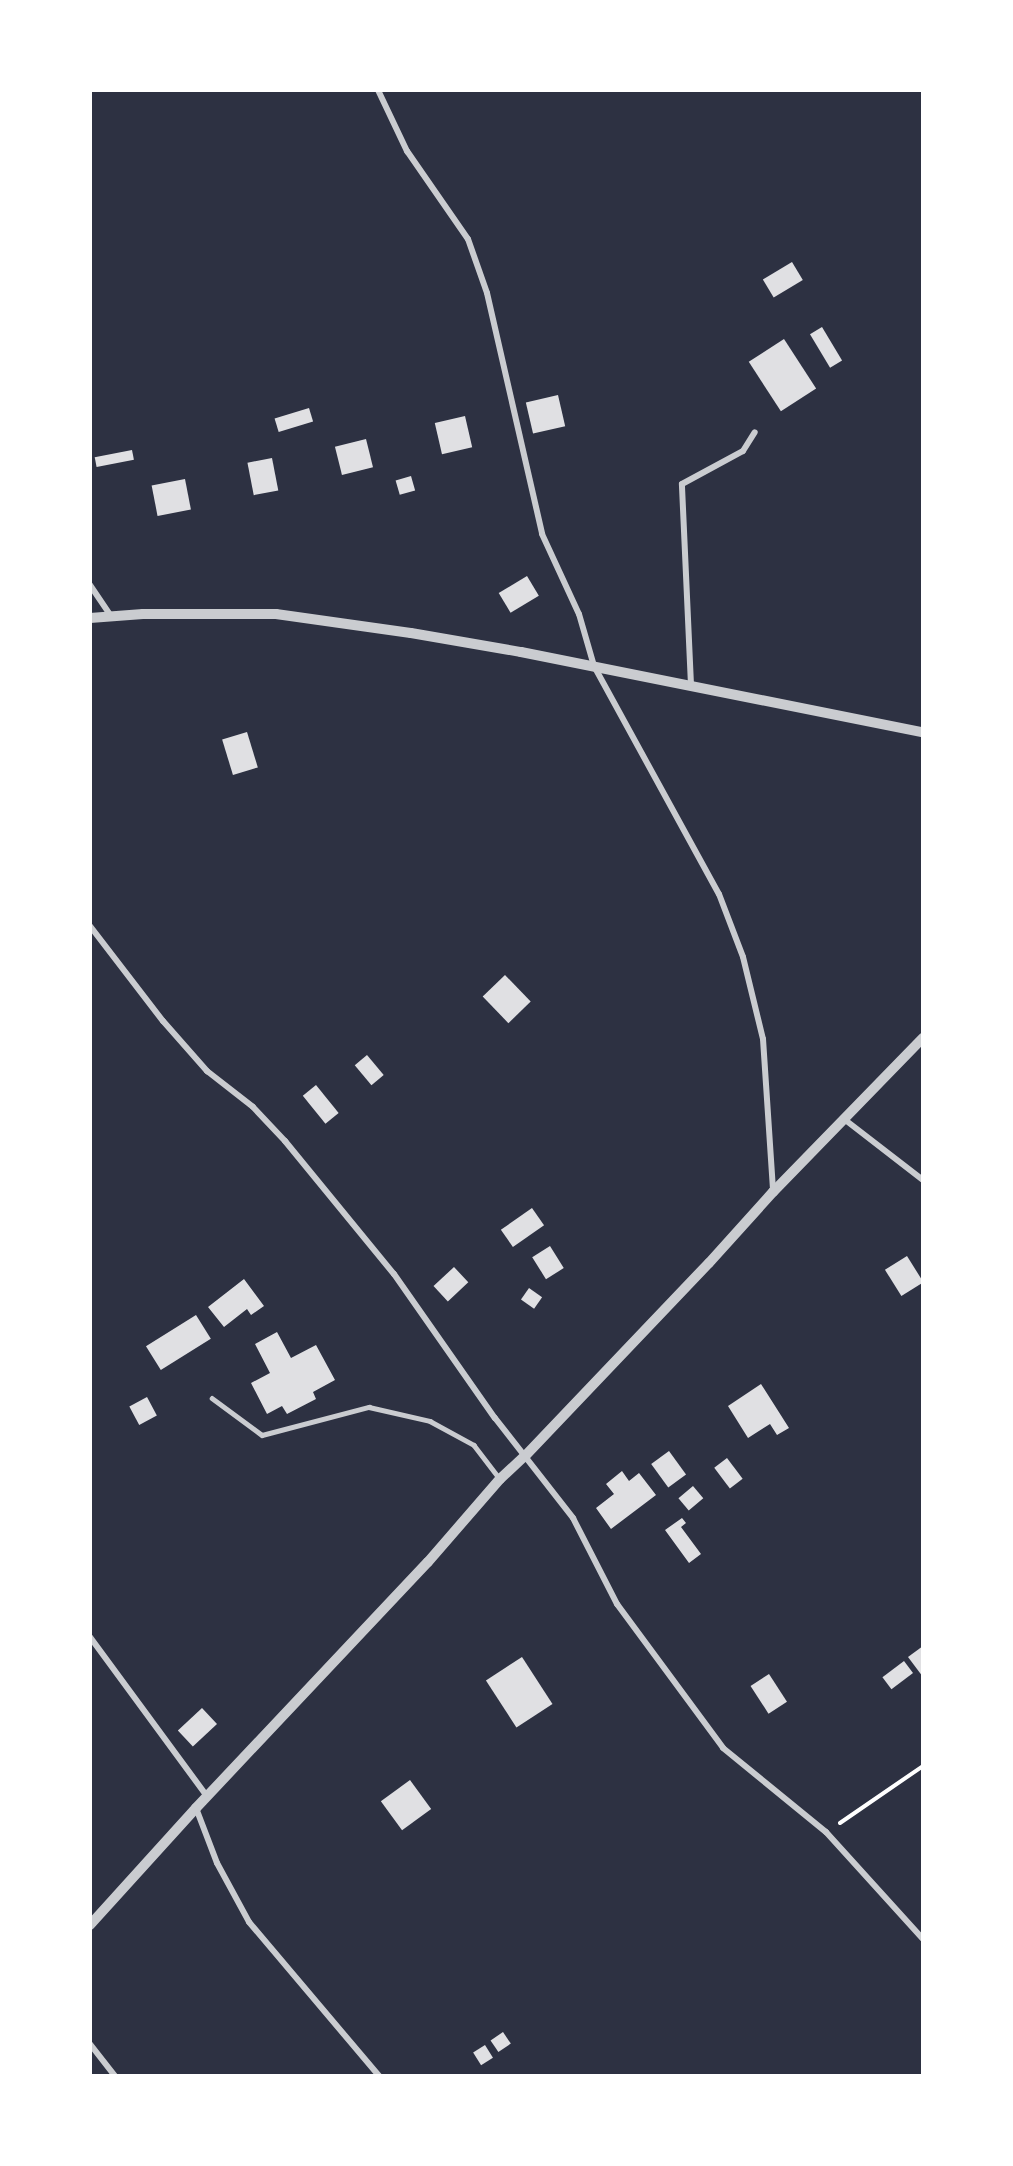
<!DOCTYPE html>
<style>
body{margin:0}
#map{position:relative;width:1013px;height:2166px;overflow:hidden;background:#2d3142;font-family:Commissioner,sans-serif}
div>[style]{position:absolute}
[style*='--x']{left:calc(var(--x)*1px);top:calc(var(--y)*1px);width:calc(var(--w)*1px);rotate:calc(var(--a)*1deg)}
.building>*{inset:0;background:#e0e0e3;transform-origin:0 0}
.path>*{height:4px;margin:-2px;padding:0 2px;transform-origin:2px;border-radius:2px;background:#fff}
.service>*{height:4.5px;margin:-2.25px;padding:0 2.25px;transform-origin:2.25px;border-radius:2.25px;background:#caccd0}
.minor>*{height:6px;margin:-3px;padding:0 3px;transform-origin:3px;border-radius:3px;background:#caccd0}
.tertiary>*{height:10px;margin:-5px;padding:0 5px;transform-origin:5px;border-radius:5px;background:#caccd0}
span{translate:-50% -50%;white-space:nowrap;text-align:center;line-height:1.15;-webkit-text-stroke:6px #fff;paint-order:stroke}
.frame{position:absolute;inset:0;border:92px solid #fff;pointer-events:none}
</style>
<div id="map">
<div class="building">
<i style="left:792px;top:262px;width:21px;height:34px;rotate:59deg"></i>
<i style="left:822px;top:327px;width:39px;height:14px;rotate:59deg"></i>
<i style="left:784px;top:339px;width:59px;height:42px;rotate:57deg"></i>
<i style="left:558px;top:395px;width:32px;height:33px;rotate:77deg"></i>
<i style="left:309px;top:408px;width:14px;height:36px;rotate:73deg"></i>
<i style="left:465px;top:416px;width:32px;height:31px;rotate:77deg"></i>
<i style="left:366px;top:439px;width:29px;height:32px;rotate:76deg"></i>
<i style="left:132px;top:450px;width:10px;height:38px;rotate:79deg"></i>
<i style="left:272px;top:458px;width:33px;height:25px;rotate:79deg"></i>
<i style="left:411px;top:476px;width:15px;height:16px;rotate:74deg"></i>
<i style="left:185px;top:479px;width:31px;height:34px;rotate:79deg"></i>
<i style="left:527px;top:576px;width:23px;height:33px;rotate:59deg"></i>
<i style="left:247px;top:732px;width:37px;height:26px;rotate:73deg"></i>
<i style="left:505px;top:975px;width:37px;height:31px;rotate:46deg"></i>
<i style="left:367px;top:1055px;width:26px;height:16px;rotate:50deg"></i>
<i style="left:316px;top:1085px;width:36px;height:17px;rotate:51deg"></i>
<i style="left:532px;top:1208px;width:21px;height:38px;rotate:55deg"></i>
<i style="left:550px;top:1246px;width:26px;height:21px;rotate:58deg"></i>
<i style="left:907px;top:1256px;width:31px;height:26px;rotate:58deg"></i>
<i style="left:454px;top:1267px;width:21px;height:28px;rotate:47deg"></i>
<i style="clip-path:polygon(244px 1279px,264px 1306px,251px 1315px,247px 1309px,224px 1327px,208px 1307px)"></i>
<i style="left:529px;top:1288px;width:16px;height:14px;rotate:35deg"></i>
<i style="left:196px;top:1315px;width:28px;height:59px;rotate:58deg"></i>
<i style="clip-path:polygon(277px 1332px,291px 1358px,316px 1345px,335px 1380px,313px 1392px,316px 1399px,287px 1414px,282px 1406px,267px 1414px,251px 1383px,270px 1373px,255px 1344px)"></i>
<i style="clip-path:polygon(761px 1384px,789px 1428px,777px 1435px,770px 1424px,748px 1438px,728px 1406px)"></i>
<i style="left:147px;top:1397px;width:21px;height:20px;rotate:62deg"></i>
<i style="left:669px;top:1451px;width:29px;height:22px;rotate:54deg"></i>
<i style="left:727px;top:1458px;width:26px;height:16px;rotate:53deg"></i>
<i style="clip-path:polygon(622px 1471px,629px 1481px,639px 1473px,656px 1495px,611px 1529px,596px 1508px,614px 1494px,606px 1484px)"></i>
<i style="left:693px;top:1486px;width:16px;height:19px;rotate:50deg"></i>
<i style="clip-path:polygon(682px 1518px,686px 1523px,681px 1527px,701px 1554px,689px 1563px,665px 1530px)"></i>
<i style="clip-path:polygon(923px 1646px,923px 1677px,908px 1657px)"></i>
<i style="left:522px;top:1657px;width:56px;height:43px;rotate:57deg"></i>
<i style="left:904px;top:1661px;width:15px;height:27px;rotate:53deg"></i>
<i style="left:769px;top:1674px;width:33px;height:22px;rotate:57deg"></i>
<i style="left:202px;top:1708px;width:22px;height:33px;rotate:47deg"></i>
<i style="left:410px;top:1780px;width:36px;height:36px;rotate:54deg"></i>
<i style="left:503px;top:2032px;width:14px;height:15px;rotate:56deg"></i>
<i style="left:485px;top:2045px;width:15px;height:14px;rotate:58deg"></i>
</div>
<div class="path">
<i style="--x:840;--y:1823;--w:101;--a:-34.5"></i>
</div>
<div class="service">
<i style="--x:212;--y:1398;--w:62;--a:36.5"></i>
<i style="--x:262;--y:1435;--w:111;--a:-14.7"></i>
<i style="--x:369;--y:1407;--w:63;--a:12.9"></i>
<i style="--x:430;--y:1421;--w:50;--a:28.6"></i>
<i style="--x:474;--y:1445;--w:43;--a:52.6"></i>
</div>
<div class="minor">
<i style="--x:378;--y:90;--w:68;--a:64.6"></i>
<i style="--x:407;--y:151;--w:107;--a:55.3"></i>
<i style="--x:468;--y:239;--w:57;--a:70.6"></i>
<i style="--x:487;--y:293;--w:247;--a:77.1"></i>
<i style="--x:542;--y:534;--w:88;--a:65.2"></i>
<i style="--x:579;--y:614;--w:54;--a:73.9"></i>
<i style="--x:594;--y:666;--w:260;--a:61.3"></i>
<i style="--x:719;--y:894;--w:67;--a:69.1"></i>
<i style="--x:743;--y:957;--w:84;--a:76.3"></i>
<i style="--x:763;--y:1039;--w:152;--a:86.2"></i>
<i style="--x:90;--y:585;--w:37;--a:56"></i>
<i style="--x:691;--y:685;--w:201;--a:-92.6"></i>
<i style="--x:682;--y:484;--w:69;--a:-28.4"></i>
<i style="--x:743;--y:451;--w:22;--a:-58"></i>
<i style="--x:90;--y:926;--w:120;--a:52.5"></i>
<i style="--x:163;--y:1021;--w:67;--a:48.7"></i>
<i style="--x:207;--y:1071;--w:58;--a:38"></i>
<i style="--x:253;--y:1107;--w:47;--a:46.7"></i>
<i style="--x:285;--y:1141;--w:172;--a:50.7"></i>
<i style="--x:394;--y:1274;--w:176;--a:55"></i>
<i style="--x:495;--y:1418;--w:127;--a:52"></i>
<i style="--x:573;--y:1518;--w:97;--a:62.9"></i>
<i style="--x:617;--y:1604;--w:179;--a:53.6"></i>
<i style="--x:723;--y:1748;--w:133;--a:39.2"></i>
<i style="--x:826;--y:1832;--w:144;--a:47.8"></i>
<i style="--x:844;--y:1119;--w:100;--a:37.7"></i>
<i style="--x:90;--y:1637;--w:197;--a:53.7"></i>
<i style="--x:196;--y:1808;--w:59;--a:69.1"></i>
<i style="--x:217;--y:1863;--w:67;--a:61.5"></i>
<i style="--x:249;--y:1922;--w:202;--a:49.8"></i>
<i style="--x:90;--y:2044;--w:41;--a:52"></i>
</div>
<div class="tertiary">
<i style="--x:90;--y:618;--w:53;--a:-4.3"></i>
<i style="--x:143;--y:614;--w:133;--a:0"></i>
<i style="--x:276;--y:614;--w:136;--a:8"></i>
<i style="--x:411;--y:633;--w:112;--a:9.8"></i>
<i style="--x:521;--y:652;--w:410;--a:11.3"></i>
<i style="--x:90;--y:1925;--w:158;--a:-47.8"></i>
<i style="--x:196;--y:1808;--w:338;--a:-46.7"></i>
<i style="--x:428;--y:1562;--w:110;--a:-49.1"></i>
<i style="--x:500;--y:1479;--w:35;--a:-43"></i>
<i style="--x:526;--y:1455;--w:265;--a:-46.4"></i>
<i style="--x:709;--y:1263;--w:96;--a:-48"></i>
<i style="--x:773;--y:1192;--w:215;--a:-45.8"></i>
</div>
<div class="frame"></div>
</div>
